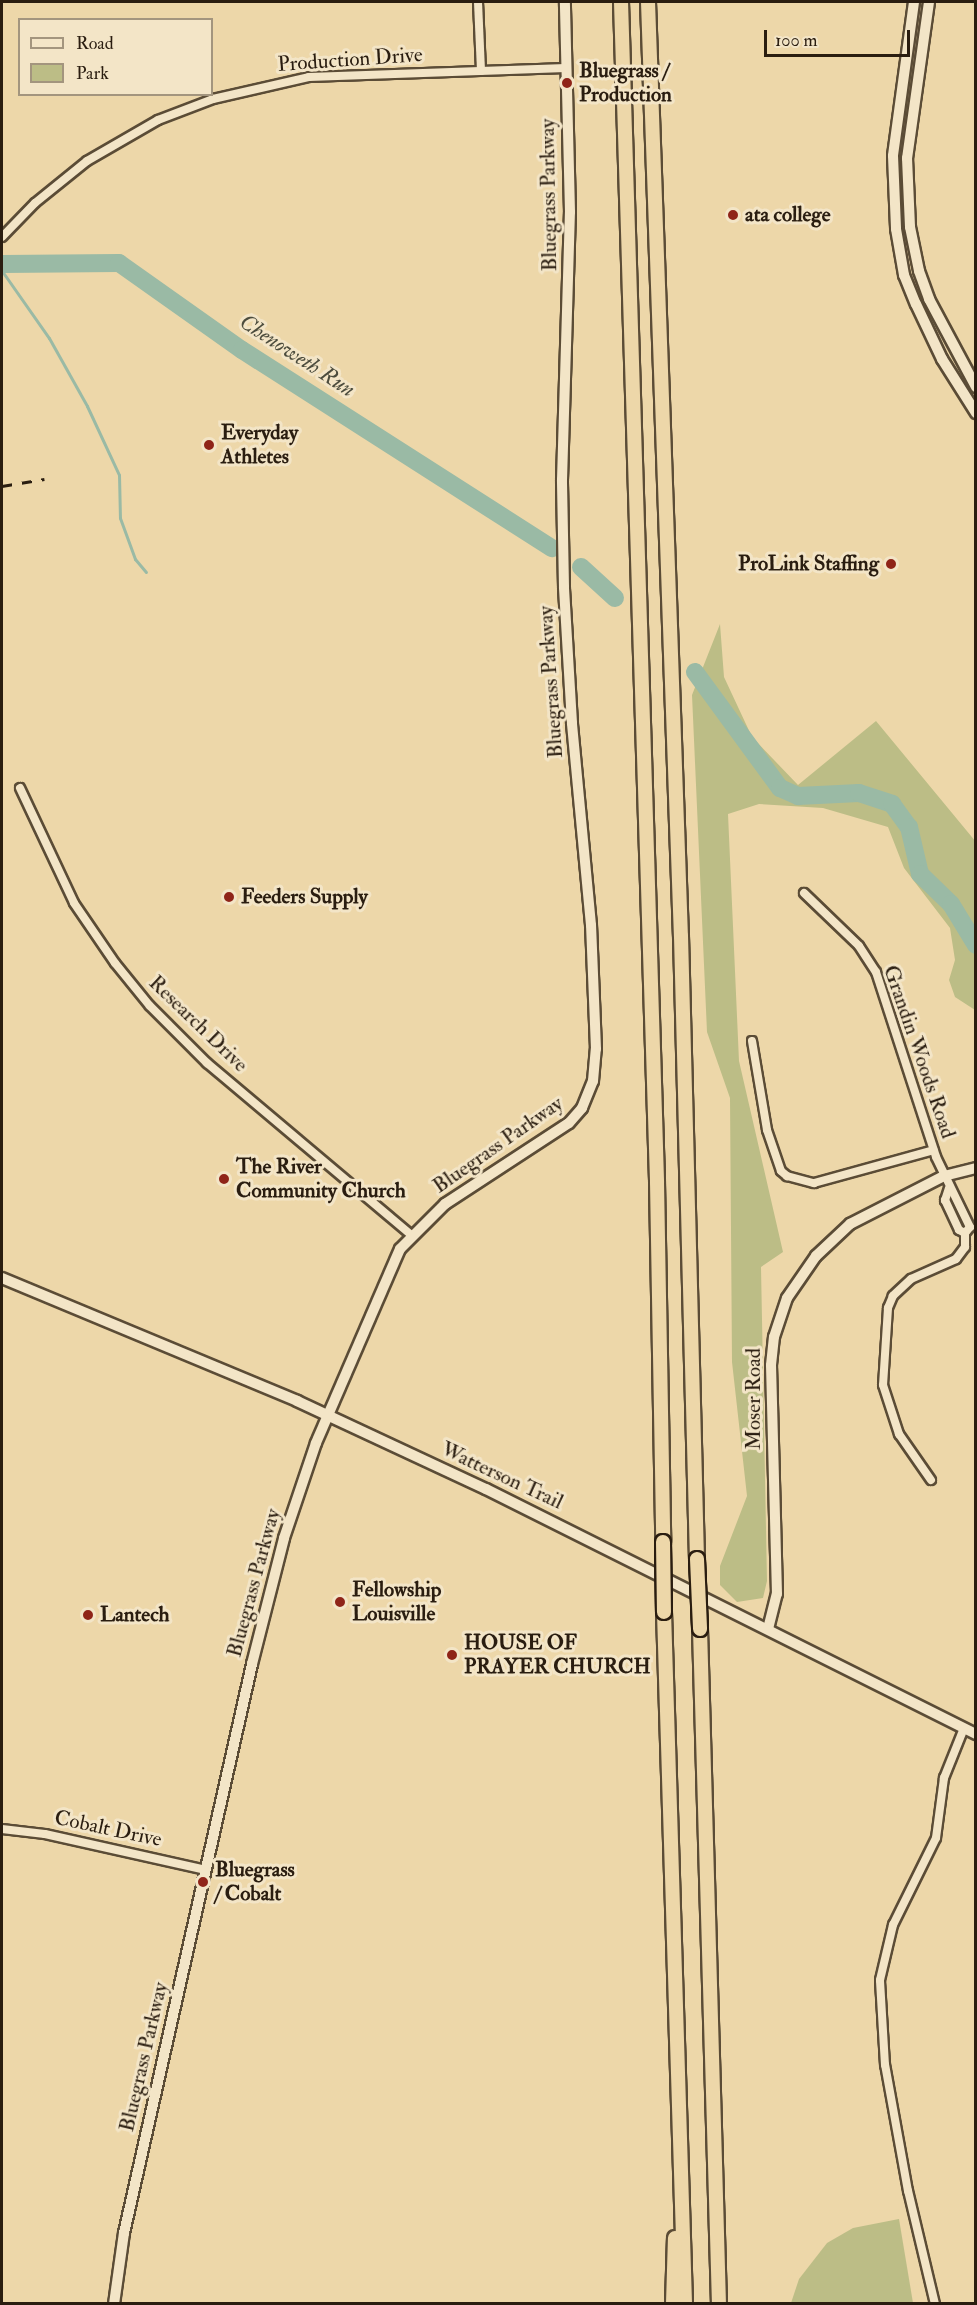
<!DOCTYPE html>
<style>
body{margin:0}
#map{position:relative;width:977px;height:2305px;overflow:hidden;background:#edd7a9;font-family:"IM FELL Double Pica",serif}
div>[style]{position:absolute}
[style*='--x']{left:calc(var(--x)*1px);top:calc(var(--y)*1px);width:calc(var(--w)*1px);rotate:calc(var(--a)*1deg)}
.green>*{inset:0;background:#bcbd86}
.stream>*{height:3px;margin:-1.5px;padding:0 1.5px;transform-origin:1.5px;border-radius:1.5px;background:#9abaa5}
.river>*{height:18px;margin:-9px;padding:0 9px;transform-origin:9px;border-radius:9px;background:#9abaa5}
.roads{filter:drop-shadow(2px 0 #5b4c36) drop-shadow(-2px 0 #5b4c36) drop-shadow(0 2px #5b4c36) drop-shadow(0 -2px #5b4c36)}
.street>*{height:8px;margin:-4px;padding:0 4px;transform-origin:4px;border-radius:4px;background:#f3e5c7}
.secondary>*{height:10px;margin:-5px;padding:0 5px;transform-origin:5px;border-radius:5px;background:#f3e5c7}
.highway>*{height:14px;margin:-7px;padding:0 7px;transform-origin:7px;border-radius:7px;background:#edd7a9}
.rail>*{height:3px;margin-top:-1.5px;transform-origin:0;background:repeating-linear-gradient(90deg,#2a1d10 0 10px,transparent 0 20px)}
.bridges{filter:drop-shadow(2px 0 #2a1d10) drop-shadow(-2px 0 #2a1d10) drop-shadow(0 2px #2a1d10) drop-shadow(0 -2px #2a1d10)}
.highway-bridge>*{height:14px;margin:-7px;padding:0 7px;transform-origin:7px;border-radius:7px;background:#edd7a9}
.dots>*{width:16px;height:16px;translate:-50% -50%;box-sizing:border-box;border:3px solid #f3e5c7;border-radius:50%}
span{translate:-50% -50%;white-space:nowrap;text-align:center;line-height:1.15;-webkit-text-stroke:6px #f3e5c7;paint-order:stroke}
.street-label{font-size:21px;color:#2a1d10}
.poi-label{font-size:21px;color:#2a1d10;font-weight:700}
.left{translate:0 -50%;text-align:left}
.right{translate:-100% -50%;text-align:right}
.water-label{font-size:22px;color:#4c4c3d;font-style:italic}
.frame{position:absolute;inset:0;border:3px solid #2a1d10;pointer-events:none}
.legend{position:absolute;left:18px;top:18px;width:195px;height:78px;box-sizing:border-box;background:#f3e5c7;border:2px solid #a3957e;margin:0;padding:8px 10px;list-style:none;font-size:18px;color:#2a1d10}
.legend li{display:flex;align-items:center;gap:12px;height:30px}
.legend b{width:30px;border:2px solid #a3957e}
.scale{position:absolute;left:764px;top:30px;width:146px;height:27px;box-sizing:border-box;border:3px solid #2a1d10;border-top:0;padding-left:8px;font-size:18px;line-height:21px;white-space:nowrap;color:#2a1d10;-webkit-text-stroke:4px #f3e5c7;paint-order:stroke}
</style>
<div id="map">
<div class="green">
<i style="clip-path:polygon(720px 624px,724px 677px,752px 737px,798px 785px,876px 721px,976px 842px,975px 1010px,955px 997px,949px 980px,955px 960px,950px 928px,904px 868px,888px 827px,823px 808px,759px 804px,728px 814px,739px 1061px,783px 1252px,761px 1267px,767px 1581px,763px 1598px,737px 1602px,720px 1585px,720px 1566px,747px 1496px,732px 1362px,730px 1098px,707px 1032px,692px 695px)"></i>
<i style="clip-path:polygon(899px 2219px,913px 2303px,791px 2303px,799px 2279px,827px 2243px,853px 2228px)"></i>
</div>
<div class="stream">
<i style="--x:2;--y:271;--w:82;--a:55"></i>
<i style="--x:49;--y:338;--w:78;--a:60.8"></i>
<i style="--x:87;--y:406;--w:76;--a:65.1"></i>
<i style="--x:119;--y:475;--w:43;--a:88.7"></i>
<i style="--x:120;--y:518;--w:44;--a:69.9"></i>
<i style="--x:135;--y:559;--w:17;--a:50"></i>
</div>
<div class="river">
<i style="--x:2;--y:264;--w:117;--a:-0.5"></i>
<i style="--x:119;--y:263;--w:151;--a:35.3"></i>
<i style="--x:242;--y:350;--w:368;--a:32.6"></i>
<i style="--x:581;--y:567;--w:46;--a:42.4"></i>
<i style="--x:695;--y:672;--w:144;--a:53.8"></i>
<i style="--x:780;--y:788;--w:20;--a:24"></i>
<i style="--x:798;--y:796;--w:61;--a:-2.8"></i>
<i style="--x:859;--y:793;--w:35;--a:18"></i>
<i style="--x:892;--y:804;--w:29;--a:54"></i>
<i style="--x:909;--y:827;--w:48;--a:76.8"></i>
<i style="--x:920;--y:874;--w:43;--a:44.1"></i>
<i style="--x:951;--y:904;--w:48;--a:58.6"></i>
</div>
<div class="roads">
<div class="street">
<i style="--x:478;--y:2;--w:69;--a:87.5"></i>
<i style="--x:2;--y:237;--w:47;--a:-45.9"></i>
<i style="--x:35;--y:203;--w:67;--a:-38.9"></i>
<i style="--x:87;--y:161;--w:82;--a:-30"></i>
<i style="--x:158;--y:120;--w:59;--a:-20.9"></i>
<i style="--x:213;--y:99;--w:98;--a:-12.9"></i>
<i style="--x:309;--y:77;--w:257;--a:-2"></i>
<i style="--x:20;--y:788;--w:127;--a:64.8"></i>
<i style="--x:74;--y:903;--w:73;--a:55.7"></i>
<i style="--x:115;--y:963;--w:55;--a:50.9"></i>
<i style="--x:150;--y:1006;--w:81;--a:45"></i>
<i style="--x:207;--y:1063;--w:267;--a:40.1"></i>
<i style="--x:804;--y:893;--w:76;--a:43.9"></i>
<i style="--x:859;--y:946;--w:31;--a:57"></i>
<i style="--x:876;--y:972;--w:194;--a:72"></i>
<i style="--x:936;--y:1157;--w:78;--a:64.1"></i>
<i style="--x:970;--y:1227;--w:8;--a:130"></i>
<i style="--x:965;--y:1233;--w:14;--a:90"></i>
<i style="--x:965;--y:1247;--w:15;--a:127"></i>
<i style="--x:956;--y:1259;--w:49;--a:156"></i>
<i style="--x:911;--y:1279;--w:25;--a:137"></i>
<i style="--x:893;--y:1296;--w:13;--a:113"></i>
<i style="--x:888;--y:1308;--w:77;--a:93.7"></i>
<i style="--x:883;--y:1385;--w:52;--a:71.9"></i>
<i style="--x:899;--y:1434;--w:56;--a:55.2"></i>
<i style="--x:752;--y:1041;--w:90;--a:80.4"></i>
<i style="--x:767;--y:1130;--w:43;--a:71.1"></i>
<i style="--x:781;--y:1171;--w:8;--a:40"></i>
<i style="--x:787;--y:1176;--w:28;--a:15"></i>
<i style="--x:814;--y:1183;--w:124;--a:-15.4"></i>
<i style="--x:949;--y:1188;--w:13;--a:108"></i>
<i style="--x:945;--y:1200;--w:33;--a:65"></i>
<i style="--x:959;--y:1230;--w:7;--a:27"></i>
<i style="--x:2;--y:1829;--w:43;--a:6.6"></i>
<i style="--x:45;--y:1834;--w:165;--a:12.6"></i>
<i style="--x:935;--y:2304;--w:116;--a:-103.4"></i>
<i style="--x:908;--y:2191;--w:128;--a:-100.3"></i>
<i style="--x:885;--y:2065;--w:85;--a:-93.4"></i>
<i style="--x:880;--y:1980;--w:57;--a:-76.7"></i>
<i style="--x:893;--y:1925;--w:97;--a:-63.7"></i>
<i style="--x:936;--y:1838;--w:61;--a:-82.4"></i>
<i style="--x:944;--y:1778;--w:54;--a:-68.2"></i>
</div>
<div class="secondary">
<i style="--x:914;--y:2;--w:155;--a:97.8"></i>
<i style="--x:893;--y:156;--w:73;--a:87.6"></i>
<i style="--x:896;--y:229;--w:47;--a:80.1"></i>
<i style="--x:904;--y:275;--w:31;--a:68"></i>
<i style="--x:916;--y:304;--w:61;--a:64.7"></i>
<i style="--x:942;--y:359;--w:64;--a:57.8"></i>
<i style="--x:929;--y:2;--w:158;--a:98"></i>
<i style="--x:907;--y:158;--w:69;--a:87.5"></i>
<i style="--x:910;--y:227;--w:45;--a:78.4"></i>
<i style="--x:919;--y:271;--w:30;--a:70"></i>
<i style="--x:929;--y:299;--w:100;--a:61.9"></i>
<i style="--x:2;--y:1278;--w:320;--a:22.6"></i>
<i style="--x:297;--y:1401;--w:208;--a:25"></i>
<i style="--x:486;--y:1489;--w:548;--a:26.57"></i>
<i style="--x:768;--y:1629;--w:36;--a:-76"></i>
<i style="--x:777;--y:1594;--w:229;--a:-91.5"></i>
<i style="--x:771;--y:1365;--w:28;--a:-84"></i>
<i style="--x:774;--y:1337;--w:41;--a:-71.6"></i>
<i style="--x:787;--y:1298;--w:51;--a:-55.4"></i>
<i style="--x:816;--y:1256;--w:47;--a:-43.3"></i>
<i style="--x:850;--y:1224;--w:106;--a:-27.1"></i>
<i style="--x:944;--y:1176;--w:33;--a:-14"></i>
<i style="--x:114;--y:2304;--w:72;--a:-82"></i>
<i style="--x:124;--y:2233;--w:583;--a:-77.32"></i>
<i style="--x:252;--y:1664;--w:130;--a:-75.7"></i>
<i style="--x:284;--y:1538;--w:100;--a:-71.4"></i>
<i style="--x:316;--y:1443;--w:211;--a:-66.6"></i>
<i style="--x:400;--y:1249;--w:64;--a:-45"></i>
<i style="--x:445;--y:1204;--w:148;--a:-33.2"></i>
<i style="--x:569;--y:1123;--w:20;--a:-49"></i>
<i style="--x:582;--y:1108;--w:29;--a:-68"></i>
<i style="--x:593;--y:1081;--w:32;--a:-85"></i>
<i style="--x:596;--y:1049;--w:124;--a:-92.3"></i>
<i style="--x:591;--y:925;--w:203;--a:-95.4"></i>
<i style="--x:572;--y:723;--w:136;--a:-93.4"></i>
<i style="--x:564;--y:587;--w:107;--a:-91.1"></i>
<i style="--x:562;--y:480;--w:268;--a:-88.3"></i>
<i style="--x:570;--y:212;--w:210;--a:-91.4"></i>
</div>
<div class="highway">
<i style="--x:621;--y:2;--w:1181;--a:88.25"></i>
<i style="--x:657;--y:1182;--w:360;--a:89"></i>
<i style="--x:648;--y:2;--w:935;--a:87.98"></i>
<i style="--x:681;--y:936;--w:623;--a:88.53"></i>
<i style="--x:664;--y:1612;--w:692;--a:88.26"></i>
<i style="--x:700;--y:1629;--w:675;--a:88.39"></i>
<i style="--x:673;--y:2304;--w:66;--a:-88.3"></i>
</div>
</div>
<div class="rail">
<i style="--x:2;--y:486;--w:43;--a:-9.5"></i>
</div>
<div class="bridges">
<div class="highway-bridge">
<i style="--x:663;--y:1542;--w:70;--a:89.2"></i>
<i style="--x:697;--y:1559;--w:70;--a:87.5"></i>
</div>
</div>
<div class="dots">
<i style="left:567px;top:83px;background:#8f2418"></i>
<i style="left:733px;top:215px;background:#8f2418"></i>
<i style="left:209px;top:445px;background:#8f2418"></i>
<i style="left:891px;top:564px;background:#8f2418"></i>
<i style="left:229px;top:897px;background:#8f2418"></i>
<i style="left:224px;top:1179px;background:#8f2418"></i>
<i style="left:340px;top:1602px;background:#8f2418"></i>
<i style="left:88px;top:1615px;background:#8f2418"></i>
<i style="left:452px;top:1655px;background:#8f2418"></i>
<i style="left:203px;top:1882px;background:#8f2418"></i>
</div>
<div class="street-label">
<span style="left:350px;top:60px;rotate:-4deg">Production Drive</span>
<span style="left:549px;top:195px;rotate:-91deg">Bluegrass Parkway</span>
<span style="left:551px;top:682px;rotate:-94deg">Bluegrass Parkway</span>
<span style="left:198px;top:1024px;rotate:44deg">Research Drive</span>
<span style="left:919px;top:1052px;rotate:71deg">Grandin Woods Road</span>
<span style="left:498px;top:1145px;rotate:-35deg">Bluegrass Parkway</span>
<span style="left:754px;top:1399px;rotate:-90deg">Moser Road</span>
<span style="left:502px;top:1476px;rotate:25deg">Watterson Trail</span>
<span style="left:254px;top:1583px;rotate:-75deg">Bluegrass Parkway</span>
<span style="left:108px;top:1829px;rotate:12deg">Cobalt Drive</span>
<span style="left:144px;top:2057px;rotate:-77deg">Bluegrass Parkway</span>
</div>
<div class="poi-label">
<span class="left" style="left:579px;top:83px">Bluegrass /<br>Production</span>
<span class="left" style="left:745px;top:215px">ata college</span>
<span class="left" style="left:221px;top:445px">Everyday<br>Athletes</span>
<span class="right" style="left:879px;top:564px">ProLink Staffing</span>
<span class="left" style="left:241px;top:897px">Feeders Supply</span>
<span class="left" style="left:236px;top:1179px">The River<br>Community Church</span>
<span class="left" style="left:352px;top:1602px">Fellowship<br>Louisville</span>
<span class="left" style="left:100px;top:1615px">Lantech</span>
<span class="left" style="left:464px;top:1655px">HOUSE OF<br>PRAYER CHURCH</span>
<span class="left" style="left:215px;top:1882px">Bluegrass<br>/ Cobalt</span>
</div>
<div class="water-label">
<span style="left:297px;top:356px;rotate:33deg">Chenoweth Run</span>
</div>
<div class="frame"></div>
<ul class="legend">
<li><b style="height:8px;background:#f3e5c7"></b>Road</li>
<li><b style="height:16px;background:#bcbd86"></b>Park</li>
</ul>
<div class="scale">100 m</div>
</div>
